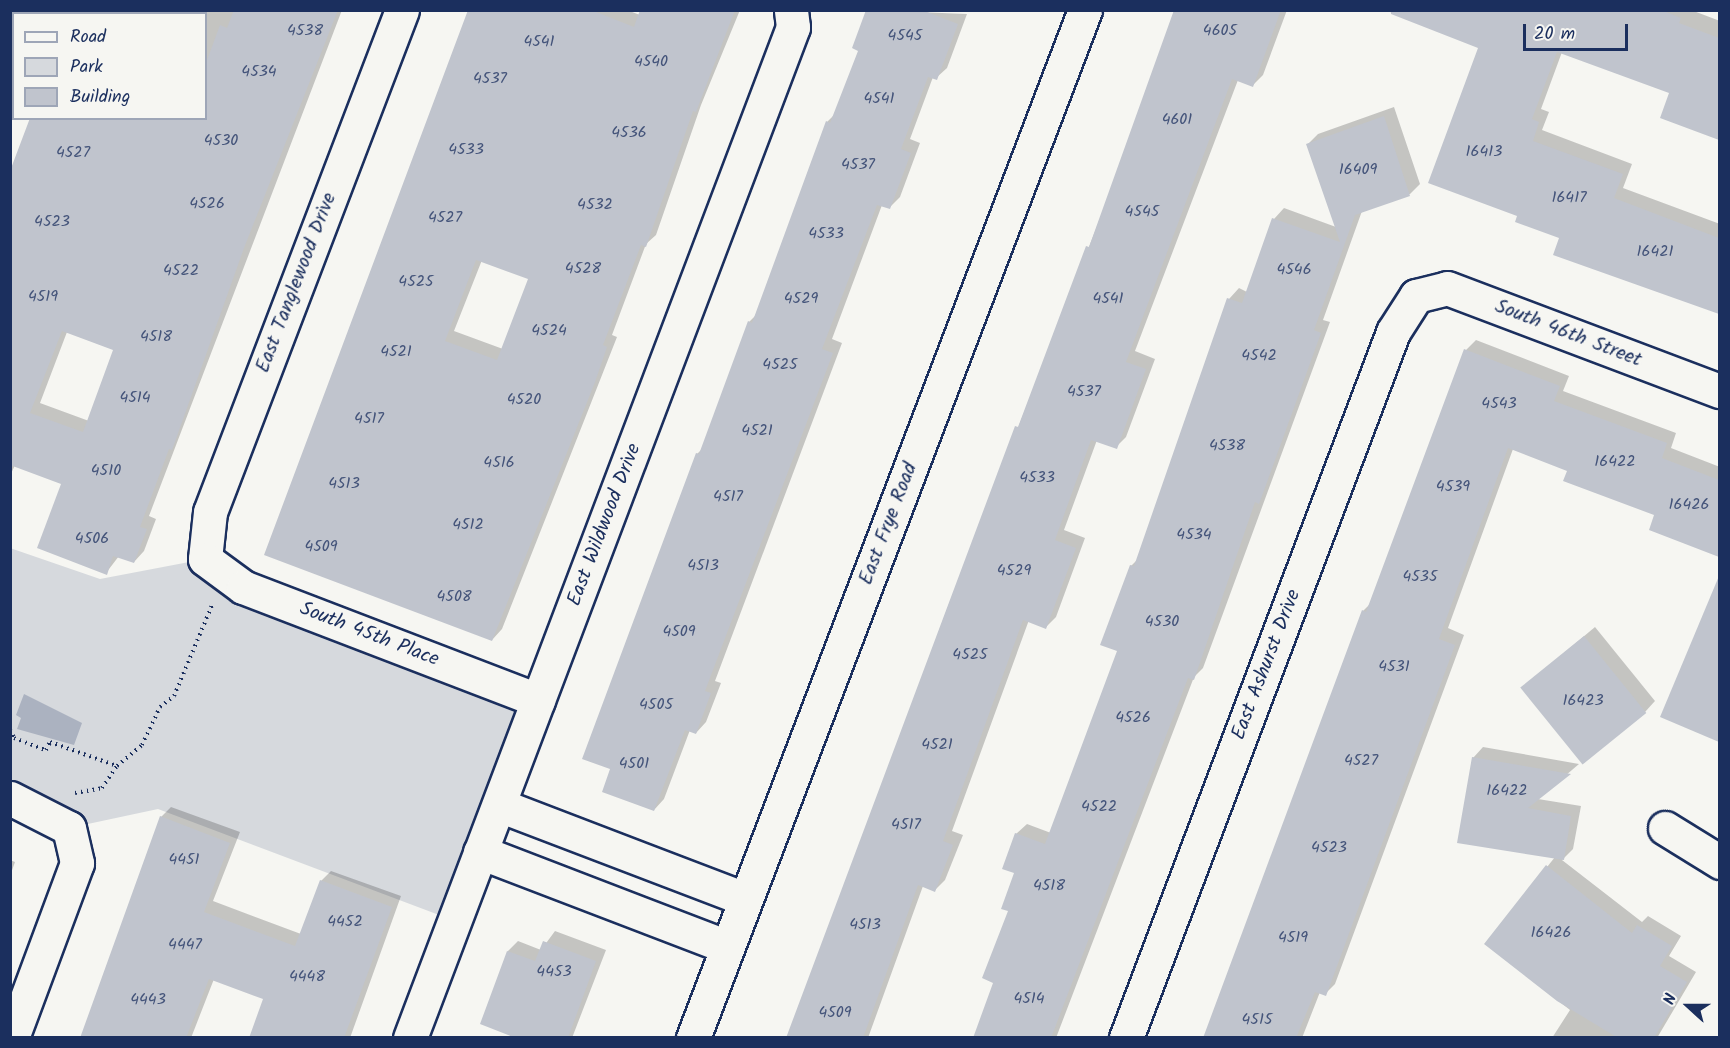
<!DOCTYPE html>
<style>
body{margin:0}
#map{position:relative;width:1730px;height:1048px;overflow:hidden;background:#f6f6f2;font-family:Kalam,sans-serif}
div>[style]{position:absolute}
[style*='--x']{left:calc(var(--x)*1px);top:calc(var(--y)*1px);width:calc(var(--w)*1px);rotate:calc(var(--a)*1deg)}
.green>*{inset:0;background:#d6d9dd}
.water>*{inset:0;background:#abb2c0}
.shadow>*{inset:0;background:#0003}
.building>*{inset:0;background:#c0c4cd;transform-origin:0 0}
.path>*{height:4px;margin-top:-2px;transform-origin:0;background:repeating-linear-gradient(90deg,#1b2f5e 0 1.5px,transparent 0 6px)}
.roads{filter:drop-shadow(2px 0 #1b2f5e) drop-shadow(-2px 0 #1b2f5e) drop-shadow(0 2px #1b2f5e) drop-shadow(0 -2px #1b2f5e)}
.street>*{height:33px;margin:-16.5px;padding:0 16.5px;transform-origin:16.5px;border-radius:16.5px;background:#f6f6f2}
.secondary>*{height:33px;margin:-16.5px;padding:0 16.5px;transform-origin:16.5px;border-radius:16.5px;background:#f6f6f2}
span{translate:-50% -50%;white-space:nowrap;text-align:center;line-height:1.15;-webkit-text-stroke:4.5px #f6f6f2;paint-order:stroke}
.number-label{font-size:16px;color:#44547a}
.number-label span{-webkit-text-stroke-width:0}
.street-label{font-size:20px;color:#1b2f5e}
.frame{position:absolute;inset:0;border:12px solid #1b2f5e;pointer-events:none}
.legend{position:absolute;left:12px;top:12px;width:195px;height:108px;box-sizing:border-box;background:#f6f6f2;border:2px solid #9ea6b7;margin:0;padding:8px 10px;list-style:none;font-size:18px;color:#1b2f5e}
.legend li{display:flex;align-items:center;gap:12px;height:30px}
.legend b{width:30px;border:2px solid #9ea6b7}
.north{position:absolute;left:1658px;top:976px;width:60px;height:60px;-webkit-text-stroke:4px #f6f6f2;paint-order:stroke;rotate:291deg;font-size:16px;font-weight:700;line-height:24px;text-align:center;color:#1b2f5e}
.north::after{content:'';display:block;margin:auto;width:21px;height:27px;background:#1b2f5e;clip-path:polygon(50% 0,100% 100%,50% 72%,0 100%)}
.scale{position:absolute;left:1523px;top:24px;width:105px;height:27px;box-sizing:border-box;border:3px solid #1b2f5e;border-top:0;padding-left:8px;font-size:18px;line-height:21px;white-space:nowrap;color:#1b2f5e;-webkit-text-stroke:4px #f6f6f2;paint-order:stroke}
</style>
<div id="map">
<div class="green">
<i style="clip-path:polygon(10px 548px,100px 579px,205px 559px,538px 700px,455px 921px,158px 809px,69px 828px,11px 798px)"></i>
</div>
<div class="water">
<i style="clip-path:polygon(24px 694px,82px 723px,74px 745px,17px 729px,21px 718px,16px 715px)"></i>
</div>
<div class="shadow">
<i style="clip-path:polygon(evenodd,76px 10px,342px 10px,149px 516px,156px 519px,144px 551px,134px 562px,119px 556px,106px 573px,63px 483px,15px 465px,10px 476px,10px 180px,206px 118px,206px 14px,75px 14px,76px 10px,67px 332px,115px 350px,89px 421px,40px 403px,67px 332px)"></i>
<i style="clip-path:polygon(evenodd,470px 10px,627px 10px,640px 15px,642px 10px,740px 10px,701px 105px,656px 235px,646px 244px,612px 335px,617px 337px,604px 370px,502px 629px,492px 640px,266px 554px,470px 10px,482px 260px,530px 278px,503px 349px,454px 331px,482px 260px)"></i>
<i style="clip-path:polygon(867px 10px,967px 14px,947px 68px,936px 78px,933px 77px,910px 139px,920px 143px,900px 197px,889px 208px,882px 205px,832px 339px,842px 343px,715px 681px,721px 683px,706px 722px,696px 733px,690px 730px,664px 799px,654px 810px,697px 454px,703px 448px,749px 322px,758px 313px,827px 122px,836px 113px,859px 50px)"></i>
<i style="clip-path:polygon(1177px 10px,1287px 10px,1263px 75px,1253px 85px,1238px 80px,1135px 351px,1155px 359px,1126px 437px,1116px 447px,1097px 440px,1064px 530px,1085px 538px,1056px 617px,1046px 627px,1029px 620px,952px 831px,963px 835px,945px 880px,935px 890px,923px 886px,868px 1038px,788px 1038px,949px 604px,1123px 160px)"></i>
<i style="clip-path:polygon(1385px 10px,1691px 10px,1720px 21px,1720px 138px,1662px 117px,1671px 92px,1562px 52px,1541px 109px,1549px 112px,1542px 130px,1632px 164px,1623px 188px,1720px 224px,1720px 313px,1555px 254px,1561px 237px,1519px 215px,1480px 48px)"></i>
<i style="clip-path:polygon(1394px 107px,1420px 184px,1410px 194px,1362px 211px,1323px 320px,1330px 322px,1203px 668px,1194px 677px,1056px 1038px,974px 1038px,995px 982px,1016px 872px,1016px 834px,1027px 824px,1051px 833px,1119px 650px,1131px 566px,1139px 558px,1229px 299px,1239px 288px,1247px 292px,1274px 219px,1284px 208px,1336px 227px,1308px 144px,1318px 134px)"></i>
<i style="clip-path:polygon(1476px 340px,1569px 376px,1563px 391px,1676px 433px,1671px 448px,1720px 467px,1720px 556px,1651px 530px,1656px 514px,1569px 470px,1513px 449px,1448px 628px,1464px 635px,1335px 984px,1325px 994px,1320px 992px,1302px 1038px,1204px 1038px,1363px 611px,1371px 603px,1466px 350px)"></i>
<i style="clip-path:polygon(1712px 612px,1720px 615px,1720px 740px,1662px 716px)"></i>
<i style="clip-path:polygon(1595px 627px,1655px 701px,1645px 712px,1522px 688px)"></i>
<i style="clip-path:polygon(1483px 747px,1579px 764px,1538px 799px,1581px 806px,1573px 849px,1562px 860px,1642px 922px,1648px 916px,1681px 936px,1669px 956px,1696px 972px,1657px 1038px,1552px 1038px,1570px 1010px,1486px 944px,1555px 857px,1473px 758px)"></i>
<i style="clip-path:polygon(171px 807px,240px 832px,213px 901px,301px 934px,321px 881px,331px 871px,401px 896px,350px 1038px,250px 1038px,265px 998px,214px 979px,191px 1038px,81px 1038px,161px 817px)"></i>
<i style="clip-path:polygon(10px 860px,15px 862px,10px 876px)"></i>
<i style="clip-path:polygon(555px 931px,606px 950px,572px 1038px,510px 1038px,508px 951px,518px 941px,541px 950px)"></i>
</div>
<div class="building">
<i style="clip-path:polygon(evenodd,234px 10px,338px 10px,244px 248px,172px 450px,169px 449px,140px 527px,147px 529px,134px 563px,113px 556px,107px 575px,37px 548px,61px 484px,10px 465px,10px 171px,30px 118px,206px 118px,206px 63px,220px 25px,227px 28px,234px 10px,62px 331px,113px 350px,83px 432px,30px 413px,62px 331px)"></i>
<i style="clip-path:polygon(evenodd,468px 10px,591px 10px,634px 27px,640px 10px,735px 10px,696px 112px,693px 111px,646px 247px,641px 245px,603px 345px,607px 347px,595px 382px,492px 641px,264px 555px,468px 10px,476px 260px,528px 279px,497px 360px,445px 341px,476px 260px)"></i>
<i style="clip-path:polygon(866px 10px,922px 10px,958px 24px,937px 80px,928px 77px,901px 149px,911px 153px,890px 209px,877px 205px,822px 349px,833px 353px,705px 691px,711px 693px,696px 734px,685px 730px,654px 811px,602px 792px,610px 769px,582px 759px,696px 453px,699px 454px,748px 321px,752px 323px,826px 121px,830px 123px,858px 51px,852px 48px)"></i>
<i style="clip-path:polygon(1174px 10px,1281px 10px,1253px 87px,1232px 79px,1126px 362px,1146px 369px,1117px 449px,1091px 440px,1055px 540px,1076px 548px,1046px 629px,1023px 620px,943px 841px,953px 845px,935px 892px,918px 885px,863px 1038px,786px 1038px,1015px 426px,1018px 427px,1086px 246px,1089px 247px)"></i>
<i style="clip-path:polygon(1391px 10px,1661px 10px,1681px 18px,1679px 23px,1719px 38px,1719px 140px,1660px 118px,1669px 93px,1557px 52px,1532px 119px,1539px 122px,1533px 141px,1623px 174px,1614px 198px,1719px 238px,1719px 314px,1553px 255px,1559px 238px,1515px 222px,1517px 216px,1428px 183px,1478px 48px,1391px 14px)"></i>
<i style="clip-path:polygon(1384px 116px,1410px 196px,1355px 215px,1314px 330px,1321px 333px,1259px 504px,1255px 502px,1194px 680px,1188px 678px,1051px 1038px,973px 1038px,993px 983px,982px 978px,1008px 911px,1001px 909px,1014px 873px,1002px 869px,1015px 833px,1045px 844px,1117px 651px,1100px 645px,1130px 565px,1134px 566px,1227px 298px,1242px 303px,1272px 218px,1340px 242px,1306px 144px)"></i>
<i style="clip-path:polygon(1464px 349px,1560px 386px,1554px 401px,1667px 443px,1662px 458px,1719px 480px,1719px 557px,1649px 530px,1654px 515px,1563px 481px,1567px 471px,1508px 448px,1439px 639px,1455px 645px,1326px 996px,1315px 992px,1296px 1038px,1203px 1038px,1362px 610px,1366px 612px)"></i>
<i style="clip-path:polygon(1719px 576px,1719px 742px,1660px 717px)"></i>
<i style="left:1584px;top:636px;width:99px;height:82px;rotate:51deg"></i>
<i style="clip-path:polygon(1472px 757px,1571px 774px,1528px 808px,1571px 816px,1564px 860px,1457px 843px)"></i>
<i style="clip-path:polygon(160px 816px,230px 843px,204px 912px,295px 946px,320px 880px,392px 907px,344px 1038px,249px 1038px,263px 999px,209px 979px,186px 1038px,80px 1038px)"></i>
<i style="clip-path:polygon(1546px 865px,1632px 933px,1637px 925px,1672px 946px,1660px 966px,1687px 982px,1654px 1038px,1618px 1038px,1557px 1001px,1484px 944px)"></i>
<i style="clip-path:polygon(543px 941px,596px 961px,568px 1038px,516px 1038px,480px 1024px,507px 951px,535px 961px)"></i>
</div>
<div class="path">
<i style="--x:10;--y:730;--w:9;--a:63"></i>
<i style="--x:14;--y:738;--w:34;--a:21"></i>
<i style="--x:46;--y:750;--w:9;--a:-63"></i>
<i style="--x:50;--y:742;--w:71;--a:19.7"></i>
<i style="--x:75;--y:793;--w:27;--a:-10"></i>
<i style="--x:102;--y:788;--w:27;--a:-56"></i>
<i style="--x:117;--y:766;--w:33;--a:-40"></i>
<i style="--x:142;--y:745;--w:42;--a:-64.7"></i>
<i style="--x:160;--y:707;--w:18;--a:-38"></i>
<i style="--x:174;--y:696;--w:99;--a:-67.3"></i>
</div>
<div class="roads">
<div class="street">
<i style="--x:402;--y:10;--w:537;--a:110.93"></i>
<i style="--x:210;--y:512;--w:47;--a:96.1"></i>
<i style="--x:205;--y:559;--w:47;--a:36.4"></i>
<i style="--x:243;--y:587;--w:316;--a:21"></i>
<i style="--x:10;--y:798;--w:66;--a:27"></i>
<i style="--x:69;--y:828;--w:36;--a:77"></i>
<i style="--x:77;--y:863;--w:187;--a:110.4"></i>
<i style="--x:499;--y:805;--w:263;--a:20.9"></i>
<i style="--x:1665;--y:828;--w:65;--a:31.7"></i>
<i style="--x:480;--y:852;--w:265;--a:21"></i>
<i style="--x:410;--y:1038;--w:1081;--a:-69.25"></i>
<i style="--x:793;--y:27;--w:17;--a:-97"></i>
<i style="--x:1126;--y:1038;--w:755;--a:-69.28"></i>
<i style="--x:1393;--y:332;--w:43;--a:-57.4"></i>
<i style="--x:1416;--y:296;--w:32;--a:-14"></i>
<i style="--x:1447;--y:288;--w:292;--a:20.7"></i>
</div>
<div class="secondary">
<i style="--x:693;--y:1038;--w:1100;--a:-69.13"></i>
</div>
</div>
<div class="number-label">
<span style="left:305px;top:31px">4538</span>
<span style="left:1220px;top:31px">4605</span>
<span style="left:905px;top:36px">4545</span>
<span style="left:539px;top:42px">4541</span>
<span style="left:651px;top:62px">4540</span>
<span style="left:259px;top:72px">4534</span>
<span style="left:490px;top:79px">4537</span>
<span style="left:879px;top:99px">4541</span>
<span style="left:1177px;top:120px">4601</span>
<span style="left:629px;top:133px">4536</span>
<span style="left:221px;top:141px">4530</span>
<span style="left:466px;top:150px">4533</span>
<span style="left:1484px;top:152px">16413</span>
<span style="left:73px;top:153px">4527</span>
<span style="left:858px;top:165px">4537</span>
<span style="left:1358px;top:170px">16409</span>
<span style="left:1569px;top:198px">16417</span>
<span style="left:207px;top:204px">4526</span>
<span style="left:595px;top:205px">4532</span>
<span style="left:1142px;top:212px">4545</span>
<span style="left:445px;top:218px">4527</span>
<span style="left:52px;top:222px">4523</span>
<span style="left:826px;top:234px">4533</span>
<span style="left:1655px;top:252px">16421</span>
<span style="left:583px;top:269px">4528</span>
<span style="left:1294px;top:270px">4546</span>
<span style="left:181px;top:271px">4522</span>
<span style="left:416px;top:282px">4525</span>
<span style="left:43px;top:297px">4519</span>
<span style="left:801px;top:299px">4529</span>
<span style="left:1108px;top:299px">4541</span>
<span style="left:549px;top:331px">4524</span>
<span style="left:156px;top:337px">4518</span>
<span style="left:396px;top:352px">4521</span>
<span style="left:1259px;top:356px">4542</span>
<span style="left:780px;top:365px">4525</span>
<span style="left:1084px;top:392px">4537</span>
<span style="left:135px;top:398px">4514</span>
<span style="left:524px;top:400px">4520</span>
<span style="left:1499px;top:404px">4543</span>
<span style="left:369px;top:419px">4517</span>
<span style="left:757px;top:431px">4521</span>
<span style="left:1227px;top:446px">4538</span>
<span style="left:1615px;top:462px">16422</span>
<span style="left:499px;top:463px">4516</span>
<span style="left:106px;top:471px">4510</span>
<span style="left:1037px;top:478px">4533</span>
<span style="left:344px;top:484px">4513</span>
<span style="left:1453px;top:487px">4539</span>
<span style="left:728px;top:497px">4517</span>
<span style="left:1689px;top:505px">16426</span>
<span style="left:468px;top:525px">4512</span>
<span style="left:1194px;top:535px">4534</span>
<span style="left:92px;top:539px">4506</span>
<span style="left:321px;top:547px">4509</span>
<span style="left:703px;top:566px">4513</span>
<span style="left:1014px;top:571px">4529</span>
<span style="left:1420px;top:577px">4535</span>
<span style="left:454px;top:597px">4508</span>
<span style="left:1162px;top:622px">4530</span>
<span style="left:679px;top:632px">4509</span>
<span style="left:970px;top:655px">4525</span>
<span style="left:1394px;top:667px">4531</span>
<span style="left:1583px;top:701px">16423</span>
<span style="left:656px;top:705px">4505</span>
<span style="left:1133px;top:718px">4526</span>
<span style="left:937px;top:745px">4521</span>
<span style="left:1361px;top:761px">4527</span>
<span style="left:634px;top:764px">4501</span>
<span style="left:1507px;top:791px">16422</span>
<span style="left:1099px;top:807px">4522</span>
<span style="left:906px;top:825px">4517</span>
<span style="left:1329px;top:848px">4523</span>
<span style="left:184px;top:860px">4451</span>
<span style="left:1049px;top:886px">4518</span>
<span style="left:345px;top:922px">4452</span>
<span style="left:865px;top:925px">4513</span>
<span style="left:1551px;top:933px">16426</span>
<span style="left:1293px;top:938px">4519</span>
<span style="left:185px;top:945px">4447</span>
<span style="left:554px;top:972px">4453</span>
<span style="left:307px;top:977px">4448</span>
<span style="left:1029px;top:999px">4514</span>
<span style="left:148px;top:1000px">4443</span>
<span style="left:835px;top:1013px">4509</span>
<span style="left:1257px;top:1020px">4515</span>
</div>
<div class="street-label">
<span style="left:297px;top:283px;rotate:-69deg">East Tanglewood Drive</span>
<span style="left:1568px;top:334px;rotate:21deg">South 46th Street</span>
<span style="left:889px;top:524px;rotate:-69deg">East Frye Road</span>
<span style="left:605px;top:525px;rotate:-69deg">East Wildwood Drive</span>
<span style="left:369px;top:635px;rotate:21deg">South 45th Place</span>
<span style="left:1267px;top:665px;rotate:-69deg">East Ashurst Drive</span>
</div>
<div class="frame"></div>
<ul class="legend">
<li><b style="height:8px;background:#f6f6f2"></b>Road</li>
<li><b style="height:16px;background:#d6d9dd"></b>Park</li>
<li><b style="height:16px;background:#c0c4cd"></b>Building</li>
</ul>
<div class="north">N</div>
<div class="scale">20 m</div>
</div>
